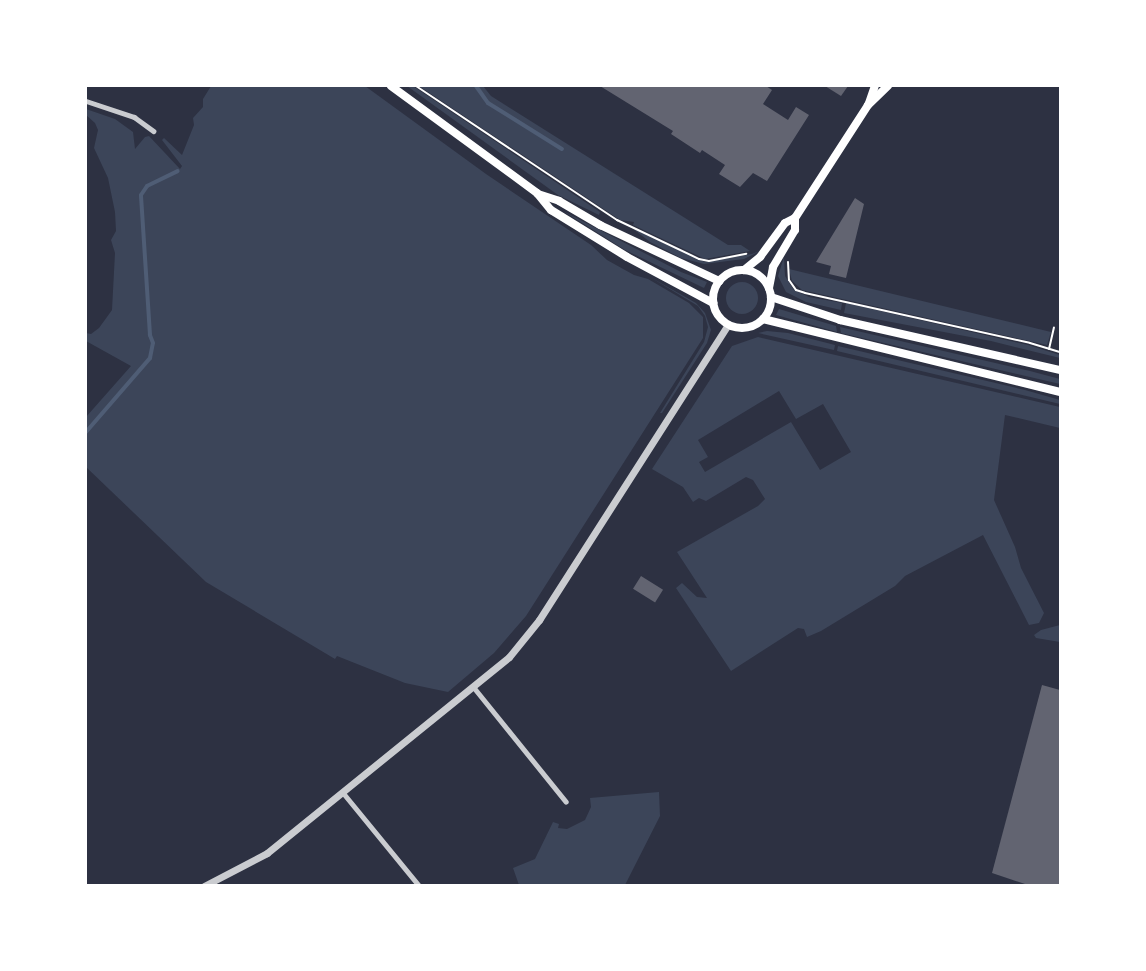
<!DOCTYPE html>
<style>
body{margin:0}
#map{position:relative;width:1146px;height:971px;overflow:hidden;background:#2d3142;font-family:"Source Serif 4",serif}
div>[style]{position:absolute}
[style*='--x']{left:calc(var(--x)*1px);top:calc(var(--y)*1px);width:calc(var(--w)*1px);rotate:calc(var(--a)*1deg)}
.green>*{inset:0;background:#3c4559}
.round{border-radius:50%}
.stream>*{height:4px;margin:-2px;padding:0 2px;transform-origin:2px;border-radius:2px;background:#4f5d75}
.building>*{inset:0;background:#626471;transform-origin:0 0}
.path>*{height:2px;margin:-1px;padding:0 1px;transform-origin:1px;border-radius:1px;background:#fff}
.minor>*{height:5px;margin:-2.5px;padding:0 2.5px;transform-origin:2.5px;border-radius:2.5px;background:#caccd0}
.tertiary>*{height:7px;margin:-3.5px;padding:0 3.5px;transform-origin:3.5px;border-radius:3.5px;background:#caccd0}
.secondary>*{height:8px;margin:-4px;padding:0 4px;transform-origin:4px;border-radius:4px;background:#fff}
.secondary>.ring{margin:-4px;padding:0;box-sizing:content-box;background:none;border:8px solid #fff;border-radius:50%}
span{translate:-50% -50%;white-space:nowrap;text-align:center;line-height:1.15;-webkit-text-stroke:6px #fff;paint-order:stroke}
.frame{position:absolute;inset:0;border:87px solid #fff;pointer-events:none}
</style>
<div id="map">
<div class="green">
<i style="clip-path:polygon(211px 86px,365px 86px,486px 174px,591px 245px,607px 260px,634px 275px,648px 279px,689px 303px,703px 317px,703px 338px,526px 616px,494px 653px,448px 692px,405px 683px,337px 656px,335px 659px,206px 582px,86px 467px,86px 417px,131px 366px,86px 341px,86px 333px,91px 334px,99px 328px,112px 310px,115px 253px,111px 240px,116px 231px,115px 212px,108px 178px,94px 148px,98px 130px,95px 123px,86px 115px,86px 109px,115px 119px,133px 132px,135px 149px,145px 137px,149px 136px,180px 169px,182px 166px,162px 140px,164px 138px,182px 155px,194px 125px,193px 118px,203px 107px,203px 99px)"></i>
<i style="clip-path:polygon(407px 86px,413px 86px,600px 212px,599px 215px,558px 195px)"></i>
<i style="clip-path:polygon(419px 86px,483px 86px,491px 96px,728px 245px,741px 245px,750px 251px,705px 259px,633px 225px,634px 222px,620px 220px)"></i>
<i style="clip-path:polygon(563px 211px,681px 272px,707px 282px,704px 288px,625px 250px)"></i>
<i style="clip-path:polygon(632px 228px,705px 262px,752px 254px,762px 250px,744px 259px,704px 264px,681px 258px,650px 242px)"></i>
<i style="clip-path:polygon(784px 257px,785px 276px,794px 290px,809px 297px,842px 303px,841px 310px,806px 302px,786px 292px,778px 276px)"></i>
<i style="clip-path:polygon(789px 269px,1051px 332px,1047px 345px,802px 290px,792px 281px)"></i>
<i style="clip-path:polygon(650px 277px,696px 303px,705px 313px,711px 330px,707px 343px,662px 413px,660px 413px,704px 342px,708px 327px,705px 316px,698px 306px)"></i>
<i class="round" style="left:726px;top:282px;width:32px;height:32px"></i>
<i style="clip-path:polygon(846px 303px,1028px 345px,1060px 355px,1060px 358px,991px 341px,844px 313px)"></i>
<i style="clip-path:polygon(779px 309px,836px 326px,837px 332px,776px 315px)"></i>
<i style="clip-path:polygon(840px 327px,1030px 371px,1060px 379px,1060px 384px,841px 333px)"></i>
<i style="clip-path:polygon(767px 331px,788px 333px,835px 345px,834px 350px,758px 333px)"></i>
<i style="clip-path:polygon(evenodd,758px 337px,1060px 407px,1060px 428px,1005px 415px,994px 500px,1015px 547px,1021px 568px,1044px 613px,1039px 623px,1029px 625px,983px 535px,905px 576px,895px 586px,821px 631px,807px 637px,804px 629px,798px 628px,731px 671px,676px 588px,682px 583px,697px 597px,707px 598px,677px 552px,758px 506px,765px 499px,753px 480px,746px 477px,706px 501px,699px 498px,693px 502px,683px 487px,652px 469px,732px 346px,758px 337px,779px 391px,796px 419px,823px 404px,851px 452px,820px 470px,791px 422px,705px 472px,699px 462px,708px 457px,698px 440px,779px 391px)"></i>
<i style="clip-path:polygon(838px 346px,1025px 390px,1060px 400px,1060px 404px,837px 351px)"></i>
<i style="clip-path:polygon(1060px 625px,1060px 642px,1036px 638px,1034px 635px,1041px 630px)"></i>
<i style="clip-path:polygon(659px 792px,660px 816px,625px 885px,519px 885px,513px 868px,535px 859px,553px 822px,559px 824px,558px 828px,567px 829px,585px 820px,591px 807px,590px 798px)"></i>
</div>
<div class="stream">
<i style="--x:476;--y:86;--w:21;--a:55"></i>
<i style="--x:488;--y:103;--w:87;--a:31.9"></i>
<i style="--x:86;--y:432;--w:98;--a:-49.1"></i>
<i style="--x:150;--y:358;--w:15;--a:-79"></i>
<i style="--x:153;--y:343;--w:9;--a:-111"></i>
<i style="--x:150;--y:335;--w:140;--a:-93.7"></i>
<i style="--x:141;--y:195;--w:11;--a:-56"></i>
<i style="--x:147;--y:186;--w:34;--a:-26"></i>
</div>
<div class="building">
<i style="clip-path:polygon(600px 86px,766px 86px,772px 90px,763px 104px,788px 120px,796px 107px,809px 115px,767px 181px,753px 173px,740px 187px,719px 174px,725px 165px,702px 150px,700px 153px,671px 134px,673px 131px)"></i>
<i style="clip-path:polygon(825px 86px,848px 86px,841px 96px)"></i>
<i style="clip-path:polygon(855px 198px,864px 204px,846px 278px,829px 274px,831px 266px,816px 262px)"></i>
<i style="left:641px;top:576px;width:26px;height:15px;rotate:32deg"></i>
<i style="clip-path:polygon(1042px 685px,1060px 690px,1060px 886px,1031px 886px,992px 873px)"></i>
</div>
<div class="path">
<i style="--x:416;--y:86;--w:242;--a:33.7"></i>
<i style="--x:617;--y:220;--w:91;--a:25.4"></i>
<i style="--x:699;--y:259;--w:10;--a:11"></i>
<i style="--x:709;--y:261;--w:38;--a:-11"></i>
<i style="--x:788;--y:262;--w:18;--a:87"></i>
<i style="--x:789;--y:280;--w:12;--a:55"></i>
<i style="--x:796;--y:290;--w:9;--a:18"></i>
<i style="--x:805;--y:293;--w:230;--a:12.5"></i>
<i style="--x:1030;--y:343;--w:31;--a:17"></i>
<i style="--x:1049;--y:349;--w:22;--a:-77"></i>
</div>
<div class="minor">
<i style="--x:86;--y:101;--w:51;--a:18.4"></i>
<i style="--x:134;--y:117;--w:24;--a:36"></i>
<i style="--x:474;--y:688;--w:146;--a:51.1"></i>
<i style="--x:343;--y:793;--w:120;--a:50.7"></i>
</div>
<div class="tertiary">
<i style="--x:204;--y:886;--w:71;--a:-27.6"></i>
<i style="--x:267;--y:853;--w:311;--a:-39"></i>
<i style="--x:509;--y:657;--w:48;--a:-51"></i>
<i style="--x:539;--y:620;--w:351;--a:-57.4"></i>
</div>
<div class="secondary">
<i style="--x:391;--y:86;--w:181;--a:36.2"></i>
<i style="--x:537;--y:193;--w:22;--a:51"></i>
<i style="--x:551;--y:210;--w:89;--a:31.7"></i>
<i style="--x:627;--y:257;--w:98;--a:28.1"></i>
<i style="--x:869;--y:103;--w:18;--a:-71"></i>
<i style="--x:538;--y:194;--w:22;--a:18"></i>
<i style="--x:559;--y:201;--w:48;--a:30.3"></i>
<i style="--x:600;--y:225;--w:132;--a:25.2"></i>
<i class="ring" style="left:713px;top:270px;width:50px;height:50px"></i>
<i style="--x:744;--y:270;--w:21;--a:-39"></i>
<i style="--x:760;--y:257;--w:42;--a:-53.7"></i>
<i style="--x:785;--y:223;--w:11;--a:-27"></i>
<i style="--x:769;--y:288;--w:21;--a:-79"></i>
<i style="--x:773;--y:267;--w:43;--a:-59.3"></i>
<i style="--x:795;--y:230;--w:12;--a:-90"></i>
<i style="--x:795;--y:218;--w:135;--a:-57.1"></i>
<i style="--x:868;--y:105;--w:28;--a:-44"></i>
<i style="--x:771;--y:297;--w:73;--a:18.4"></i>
<i style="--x:840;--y:320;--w:226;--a:12.8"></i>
<i style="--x:763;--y:319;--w:306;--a:13.8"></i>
</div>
<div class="frame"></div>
</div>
